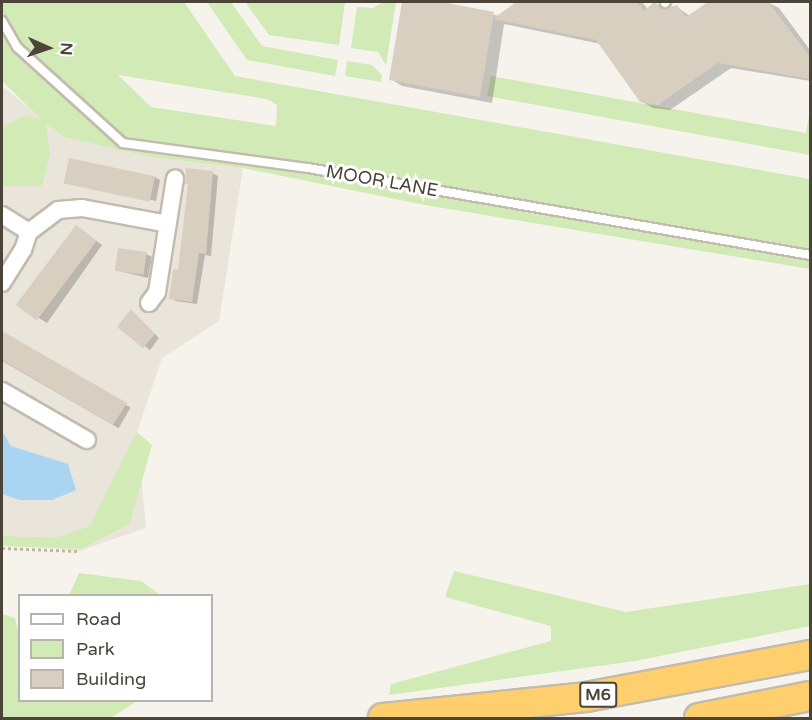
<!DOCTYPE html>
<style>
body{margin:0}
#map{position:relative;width:812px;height:720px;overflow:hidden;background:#f6f3ec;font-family:"Varela Round",sans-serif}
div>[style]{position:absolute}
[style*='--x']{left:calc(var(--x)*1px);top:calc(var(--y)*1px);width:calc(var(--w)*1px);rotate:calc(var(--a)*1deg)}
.residential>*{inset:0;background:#eae5da}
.green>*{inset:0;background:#d2eab5}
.water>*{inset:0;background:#a9d4f2}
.shadow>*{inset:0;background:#0003;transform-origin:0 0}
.building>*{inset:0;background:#d8cfc1;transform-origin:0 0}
.path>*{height:3px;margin-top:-1.5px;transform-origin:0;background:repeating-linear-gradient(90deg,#c4b79f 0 3px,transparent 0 6px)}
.roads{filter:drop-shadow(2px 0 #c2bbae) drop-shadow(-2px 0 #c2bbae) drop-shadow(0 2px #c2bbae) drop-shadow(0 -2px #c2bbae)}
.lane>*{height:8px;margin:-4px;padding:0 4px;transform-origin:4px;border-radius:4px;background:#fff}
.street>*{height:16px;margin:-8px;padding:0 8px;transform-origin:8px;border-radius:8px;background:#fff}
.highway>*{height:28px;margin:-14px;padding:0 14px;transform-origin:14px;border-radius:14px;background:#ffcf6e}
span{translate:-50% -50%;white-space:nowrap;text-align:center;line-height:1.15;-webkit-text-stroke:6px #fff;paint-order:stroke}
.shield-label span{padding:2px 4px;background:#fff;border:2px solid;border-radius:4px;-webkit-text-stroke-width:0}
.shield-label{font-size:16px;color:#4b4439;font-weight:700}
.street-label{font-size:18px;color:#4b4439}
.frame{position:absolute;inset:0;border:3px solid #4b4439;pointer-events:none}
.legend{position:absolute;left:18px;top:594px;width:195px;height:108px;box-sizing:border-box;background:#fff;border:2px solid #b7b4b0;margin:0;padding:8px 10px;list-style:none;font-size:18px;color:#4b4439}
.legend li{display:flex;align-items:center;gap:12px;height:30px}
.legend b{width:30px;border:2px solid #b7b4b0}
.north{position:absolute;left:18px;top:18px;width:60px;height:60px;-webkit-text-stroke:4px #fff;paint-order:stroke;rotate:93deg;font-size:16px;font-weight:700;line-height:24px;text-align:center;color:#4b4439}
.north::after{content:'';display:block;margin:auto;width:21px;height:27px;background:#4b4439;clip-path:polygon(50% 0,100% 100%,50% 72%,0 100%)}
</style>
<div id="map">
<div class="residential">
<i style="clip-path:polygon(2px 86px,64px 137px,150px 157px,243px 168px,219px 321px,162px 358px,137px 432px,146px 528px,79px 551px,2px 541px)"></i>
</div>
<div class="green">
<i style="clip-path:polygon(evenodd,2px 2px,184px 2px,235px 76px,810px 179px,810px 269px,425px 205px,243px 168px,150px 157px,64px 137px,45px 122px,50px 153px,42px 186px,2px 186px,2px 127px,24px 116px,41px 119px,2px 81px,2px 2px,118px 75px,267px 99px,277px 105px,276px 126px,151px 107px,118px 75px)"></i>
<i style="clip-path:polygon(207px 2px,231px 2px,262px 46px,338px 60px,335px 76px,247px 60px)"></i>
<i style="clip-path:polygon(245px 2px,345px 2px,339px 45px,269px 35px)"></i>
<i style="clip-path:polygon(383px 2px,396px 2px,386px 65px,378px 52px,351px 48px,357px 7px,373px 8px)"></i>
<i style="clip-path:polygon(347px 61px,372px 65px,382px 75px,381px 82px,345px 76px)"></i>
<i style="clip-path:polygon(491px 76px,806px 133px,810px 110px,810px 155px,487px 96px)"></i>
<i style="clip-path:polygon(137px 432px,152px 445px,130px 523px,82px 549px,2px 546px,2px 536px,55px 538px,90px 526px)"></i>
<i style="clip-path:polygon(454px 571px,626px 612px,810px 584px,810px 626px,635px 661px,389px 695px,391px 684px,551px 641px,551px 626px,445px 597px)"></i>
<i style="clip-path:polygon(79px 573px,141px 581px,160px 595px,69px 595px)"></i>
<i style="clip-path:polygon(2px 614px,15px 618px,19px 632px,20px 700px,137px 701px,111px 718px,2px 718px)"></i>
</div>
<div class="water">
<i style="clip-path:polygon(2px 431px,11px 446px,68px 464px,76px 490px,52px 500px,20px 500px,2px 494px)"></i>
</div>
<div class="shadow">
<i style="clip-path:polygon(404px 2px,434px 2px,499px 16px,519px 2px,642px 2px,648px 9px,655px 3px,666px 10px,677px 7px,690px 16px,711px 2px,767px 2px,779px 8px,810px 50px,810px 81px,731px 68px,670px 110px,653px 108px,641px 101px,601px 44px,504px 24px,492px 103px,402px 86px,391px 79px)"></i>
<i style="clip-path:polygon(212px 173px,218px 176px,211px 256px,205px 255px,197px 304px,176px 301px,170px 298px)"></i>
<i style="clip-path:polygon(155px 177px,160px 180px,156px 201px,66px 183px)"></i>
<i style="clip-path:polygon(82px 230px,102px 245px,47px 323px,21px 307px)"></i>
<i style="clip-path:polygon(146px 254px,152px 257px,148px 278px,115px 270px)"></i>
<i style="clip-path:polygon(132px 311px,159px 338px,150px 350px,119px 326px)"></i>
<i style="left:5px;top:335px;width:145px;height:24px;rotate:30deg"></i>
</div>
<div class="building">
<i style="clip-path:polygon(402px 2px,442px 2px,494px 12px,480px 97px,389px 80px)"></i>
<i style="clip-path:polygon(516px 2px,637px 2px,644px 11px,654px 2px,664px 9px,677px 5px,686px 17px,708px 2px,768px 2px,810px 57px,810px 79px,718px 63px,658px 105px,640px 102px,596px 40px,493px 19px)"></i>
<i style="left:69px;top:158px;width:88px;height:26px;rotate:12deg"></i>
<i style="clip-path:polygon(186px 168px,213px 171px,206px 254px,199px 253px,192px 302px,169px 299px,173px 269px,178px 270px,188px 184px,185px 184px)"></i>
<i style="left:76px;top:225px;width:26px;height:100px;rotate:37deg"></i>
<i style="left:118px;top:248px;width:29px;height:23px;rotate:8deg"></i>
<i style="clip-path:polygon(131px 309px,155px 334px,143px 348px,117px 327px)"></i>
<i style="clip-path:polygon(2px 331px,127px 403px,113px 425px,2px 360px)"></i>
</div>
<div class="path">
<i style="--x:2;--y:548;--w:77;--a:2.2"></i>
</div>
<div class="roads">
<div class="lane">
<i style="--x:665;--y:3;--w:1;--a:-45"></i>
<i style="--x:2;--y:21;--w:30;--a:60"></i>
<i style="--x:17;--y:47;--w:143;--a:42.2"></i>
<i style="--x:123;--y:143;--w:187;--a:7.7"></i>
<i style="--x:308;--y:168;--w:509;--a:9.83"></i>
</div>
<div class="street">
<i style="--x:2;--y:215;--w:32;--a:32"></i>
<i style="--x:2;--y:283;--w:39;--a:-58"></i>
<i style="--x:23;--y:250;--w:19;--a:-72"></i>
<i style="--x:29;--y:232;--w:36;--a:-37"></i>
<i style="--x:58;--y:210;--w:24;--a:-5"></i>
<i style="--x:82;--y:208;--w:87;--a:10.5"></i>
<i style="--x:149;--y:303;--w:14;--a:-54"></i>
<i style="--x:157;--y:292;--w:115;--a:-81"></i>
<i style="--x:2;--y:391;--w:98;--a:30"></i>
</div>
<div class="highway">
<i style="--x:383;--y:718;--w:204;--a:-5.9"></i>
<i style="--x:586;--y:697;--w:228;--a:-10.6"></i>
<i style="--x:699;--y:718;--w:113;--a:-11.2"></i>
</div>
</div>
<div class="shield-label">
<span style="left:598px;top:695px">M6</span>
</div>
<div class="street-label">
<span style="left:382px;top:181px;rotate:10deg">MOOR LANE</span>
</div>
<div class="frame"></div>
<ul class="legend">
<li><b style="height:8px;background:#fff"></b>Road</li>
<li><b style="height:16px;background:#d2eab5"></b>Park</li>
<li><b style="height:16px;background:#d8cfc1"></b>Building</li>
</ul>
<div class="north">N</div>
</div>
